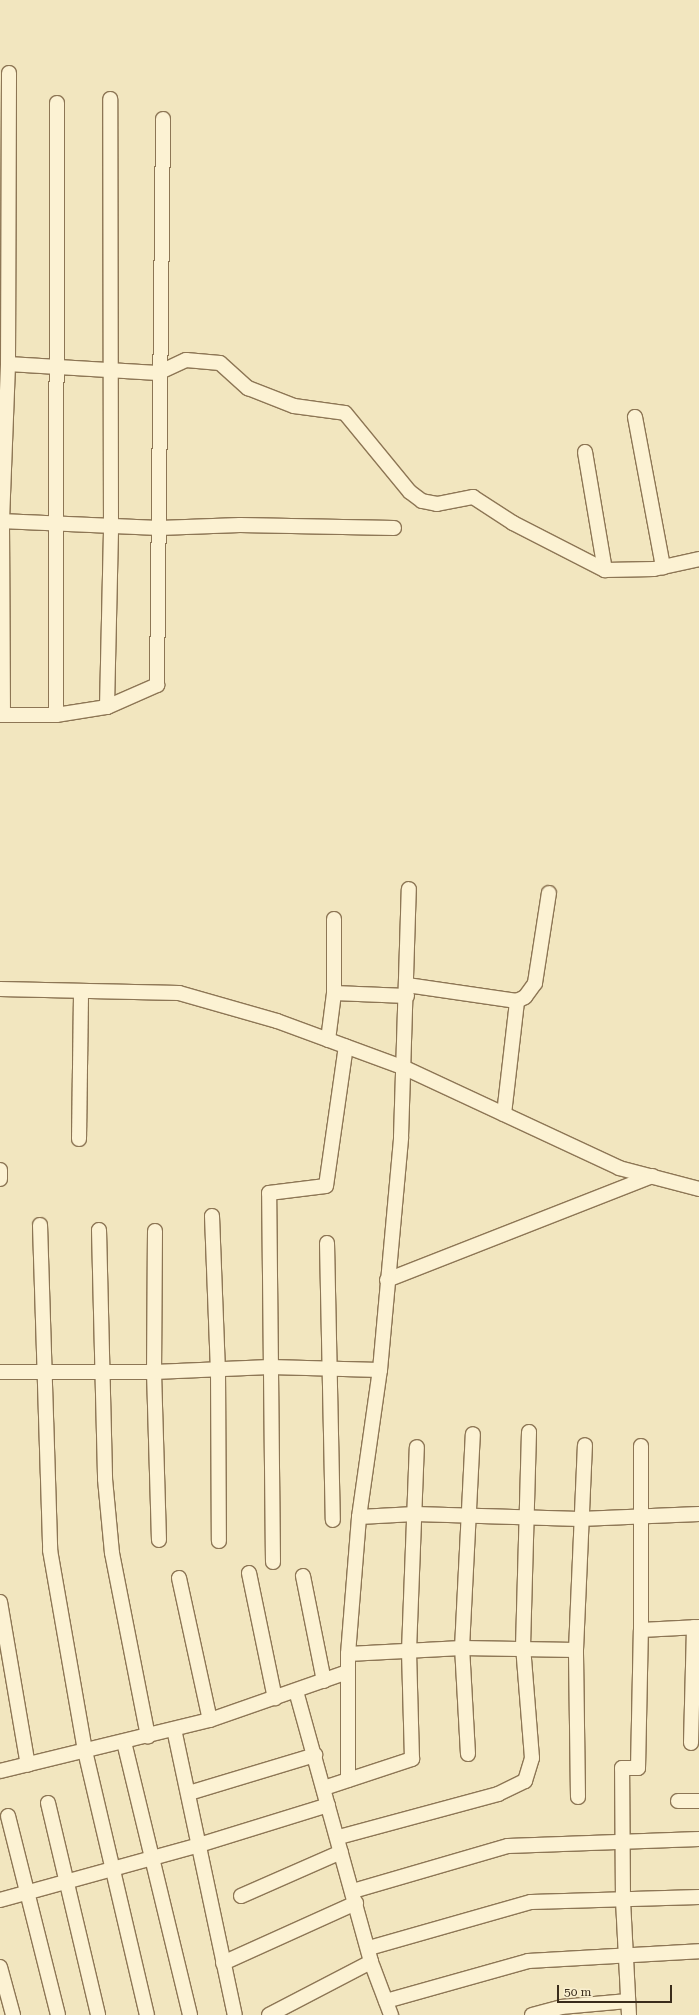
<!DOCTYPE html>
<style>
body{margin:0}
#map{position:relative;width:699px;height:2015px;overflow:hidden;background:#f2e6bf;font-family:"Roboto Serif",serif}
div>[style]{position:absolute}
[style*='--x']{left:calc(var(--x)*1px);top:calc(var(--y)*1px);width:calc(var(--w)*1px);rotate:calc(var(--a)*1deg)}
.roads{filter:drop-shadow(1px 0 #8d7655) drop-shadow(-1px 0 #8d7655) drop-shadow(0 1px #8d7655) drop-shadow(0 -1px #8d7655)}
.street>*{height:14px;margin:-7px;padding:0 7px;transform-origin:7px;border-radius:7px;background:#fcf2d3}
span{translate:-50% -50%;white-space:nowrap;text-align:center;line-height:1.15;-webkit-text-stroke:3.5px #f9efcf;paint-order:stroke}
.scale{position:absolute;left:557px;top:1985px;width:115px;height:18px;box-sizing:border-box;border:2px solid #3a2c1b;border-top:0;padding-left:5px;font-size:12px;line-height:14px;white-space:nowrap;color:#3a2c1b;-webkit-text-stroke:3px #f9efcf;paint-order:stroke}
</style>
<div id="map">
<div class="roads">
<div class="street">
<i style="--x:8;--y:364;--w:150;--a:3.4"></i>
<i style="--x:158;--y:373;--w:31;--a:-25"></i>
<i style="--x:186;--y:360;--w:34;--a:5"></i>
<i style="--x:220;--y:363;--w:38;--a:42"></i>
<i style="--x:248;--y:388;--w:49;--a:21.4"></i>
<i style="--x:294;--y:406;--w:51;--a:7.8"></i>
<i style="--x:345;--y:413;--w:102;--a:50.6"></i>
<i style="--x:410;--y:492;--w:15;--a:37"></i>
<i style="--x:422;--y:501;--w:15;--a:11"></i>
<i style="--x:437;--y:504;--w:37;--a:-11"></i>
<i style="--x:473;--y:497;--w:48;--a:33"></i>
<i style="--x:513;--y:523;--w:103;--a:27.1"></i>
<i style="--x:605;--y:570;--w:49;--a:-1.2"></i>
<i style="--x:654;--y:569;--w:46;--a:-12.5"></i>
<i style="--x:635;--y:417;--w:153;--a:79.4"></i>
<i style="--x:585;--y:452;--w:120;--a:80.4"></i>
<i style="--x:0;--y:521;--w:159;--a:2.5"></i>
<i style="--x:159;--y:528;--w:81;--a:-2.1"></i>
<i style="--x:240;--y:525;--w:154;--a:1.1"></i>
<i style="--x:107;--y:707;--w:182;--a:-88.7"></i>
<i style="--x:111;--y:525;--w:426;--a:-90.1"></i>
<i style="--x:0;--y:715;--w:56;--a:0"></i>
<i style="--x:56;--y:715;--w:52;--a:-8.9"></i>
<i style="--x:107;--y:707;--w:55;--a:-23.7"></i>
<i style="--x:157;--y:685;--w:566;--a:-89.39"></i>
<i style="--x:3;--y:715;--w:194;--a:-90.3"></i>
<i style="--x:2;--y:521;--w:157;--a:-87.8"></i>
<i style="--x:8;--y:364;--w:291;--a:-89.8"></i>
<i style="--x:56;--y:715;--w:612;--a:-89.91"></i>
<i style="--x:334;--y:919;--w:74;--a:90"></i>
<i style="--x:407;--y:985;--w:111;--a:8.3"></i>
<i style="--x:517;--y:1001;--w:9;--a:-27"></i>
<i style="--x:525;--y:997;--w:17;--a:-54"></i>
<i style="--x:535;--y:983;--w:91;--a:-81.2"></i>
<i style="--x:0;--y:989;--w:179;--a:1.3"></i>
<i style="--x:179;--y:993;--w:102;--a:15.9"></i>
<i style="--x:277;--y:1021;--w:136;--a:20.2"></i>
<i style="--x:405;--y:1068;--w:236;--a:25"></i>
<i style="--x:619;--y:1168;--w:83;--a:14.7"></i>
<i style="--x:328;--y:1040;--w:47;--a:-82.7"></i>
<i style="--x:334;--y:993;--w:73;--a:2.4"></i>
<i style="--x:504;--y:1114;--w:114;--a:-83.4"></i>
<i style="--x:79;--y:1139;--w:148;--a:-89.2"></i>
<i style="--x:0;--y:1170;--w:9;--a:90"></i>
<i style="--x:212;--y:1216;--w:154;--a:87.8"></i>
<i style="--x:218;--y:1370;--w:171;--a:89.7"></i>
<i style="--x:40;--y:1225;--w:325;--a:88.2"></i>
<i style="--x:50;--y:1550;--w:204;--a:80.1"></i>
<i style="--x:85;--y:1751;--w:271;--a:76.8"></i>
<i style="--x:99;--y:1230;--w:249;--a:88.6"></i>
<i style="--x:105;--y:1479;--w:74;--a:84.6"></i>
<i style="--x:112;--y:1553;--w:187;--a:78.9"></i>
<i style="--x:155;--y:1231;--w:141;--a:90.4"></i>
<i style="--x:154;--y:1372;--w:168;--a:88.3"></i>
<i style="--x:327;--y:1243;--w:277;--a:88.8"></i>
<i style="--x:387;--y:1280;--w:285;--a:-21.4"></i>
<i style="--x:0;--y:1372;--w:154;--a:0"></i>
<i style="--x:154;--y:1372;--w:116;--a:-2.5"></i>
<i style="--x:270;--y:1367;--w:110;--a:1.6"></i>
<i style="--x:641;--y:1446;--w:184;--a:90"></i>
<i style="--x:641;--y:1630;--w:58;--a:-3"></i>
<i style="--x:359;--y:1517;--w:56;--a:-3.1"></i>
<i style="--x:415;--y:1514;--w:165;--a:1.7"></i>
<i style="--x:580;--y:1519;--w:119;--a:-2.4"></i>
<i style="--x:273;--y:1562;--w:369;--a:-90.6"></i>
<i style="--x:269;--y:1193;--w:57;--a:-7"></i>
<i style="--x:326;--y:1186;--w:141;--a:-81.9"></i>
<i style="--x:249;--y:1573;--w:128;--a:78.3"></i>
<i style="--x:303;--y:1576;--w:107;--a:78.7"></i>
<i style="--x:179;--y:1578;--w:145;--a:77.7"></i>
<i style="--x:0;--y:1602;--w:165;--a:80.3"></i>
<i style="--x:348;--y:1654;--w:114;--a:-3"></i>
<i style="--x:462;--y:1648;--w:114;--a:1"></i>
<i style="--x:296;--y:1691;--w:281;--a:74.5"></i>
<i style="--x:371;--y:1962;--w:57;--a:69.3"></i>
<i style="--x:174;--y:1729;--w:292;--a:78"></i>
<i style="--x:124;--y:1742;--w:281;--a:76.4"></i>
<i style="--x:691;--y:1743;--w:116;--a:-88.5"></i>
<i style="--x:468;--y:1754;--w:106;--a:-93.2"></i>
<i style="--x:462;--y:1648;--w:214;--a:-87.1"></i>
<i style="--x:0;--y:1771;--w:216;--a:-13.7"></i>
<i style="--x:210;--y:1720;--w:146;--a:-19.2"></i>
<i style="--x:348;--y:1780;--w:126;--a:-90"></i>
<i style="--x:348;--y:1654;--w:137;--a:-85.4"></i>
<i style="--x:359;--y:1517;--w:148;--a:-81.9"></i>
<i style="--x:380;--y:1370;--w:234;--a:-84.8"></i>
<i style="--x:401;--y:1137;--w:248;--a:-88.2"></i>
<i style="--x:324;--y:1788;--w:93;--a:-18.2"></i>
<i style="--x:412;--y:1759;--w:108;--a:-91.6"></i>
<i style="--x:409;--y:1651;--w:204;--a:-87.8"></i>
<i style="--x:189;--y:1793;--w:132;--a:-16.8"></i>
<i style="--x:578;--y:1797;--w:147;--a:-90.8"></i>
<i style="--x:576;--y:1650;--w:205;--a:-87.5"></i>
<i style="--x:678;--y:1801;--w:21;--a:0"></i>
<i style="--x:48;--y:1803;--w:218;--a:76.7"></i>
<i style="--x:8;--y:1816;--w:205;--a:75.9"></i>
<i style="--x:339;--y:1837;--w:165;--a:-15.1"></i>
<i style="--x:498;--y:1794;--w:30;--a:-26"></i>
<i style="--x:525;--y:1781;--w:24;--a:-73"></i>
<i style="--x:532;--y:1758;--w:111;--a:-94.6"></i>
<i style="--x:523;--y:1647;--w:215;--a:-88.4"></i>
<i style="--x:353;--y:1891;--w:161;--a:-16.2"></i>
<i style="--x:508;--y:1846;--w:191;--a:-2.1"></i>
<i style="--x:241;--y:1896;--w:109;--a:-23.7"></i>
<i style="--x:0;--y:1900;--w:206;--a:-15.4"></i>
<i style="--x:199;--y:1845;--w:135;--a:-17.2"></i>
<i style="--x:369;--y:1948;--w:168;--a:-15.9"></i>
<i style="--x:531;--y:1902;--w:168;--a:-1.7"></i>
<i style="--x:223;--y:1963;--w:146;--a:-24.3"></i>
<i style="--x:0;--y:1967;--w:50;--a:74.8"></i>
<i style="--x:386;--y:2001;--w:148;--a:-15.7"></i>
<i style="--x:528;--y:1961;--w:171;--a:-3.3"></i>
<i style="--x:269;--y:2015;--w:115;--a:-27.5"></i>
<i style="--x:532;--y:2015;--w:30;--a:-15"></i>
<i style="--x:561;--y:2007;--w:67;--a:-5.1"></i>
<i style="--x:629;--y:2015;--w:114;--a:-93"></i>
<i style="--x:623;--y:1901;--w:133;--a:-90.4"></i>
<i style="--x:622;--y:1768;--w:16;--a:0"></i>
<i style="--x:638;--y:1768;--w:138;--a:-88.8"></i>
</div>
</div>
<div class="scale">50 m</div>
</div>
